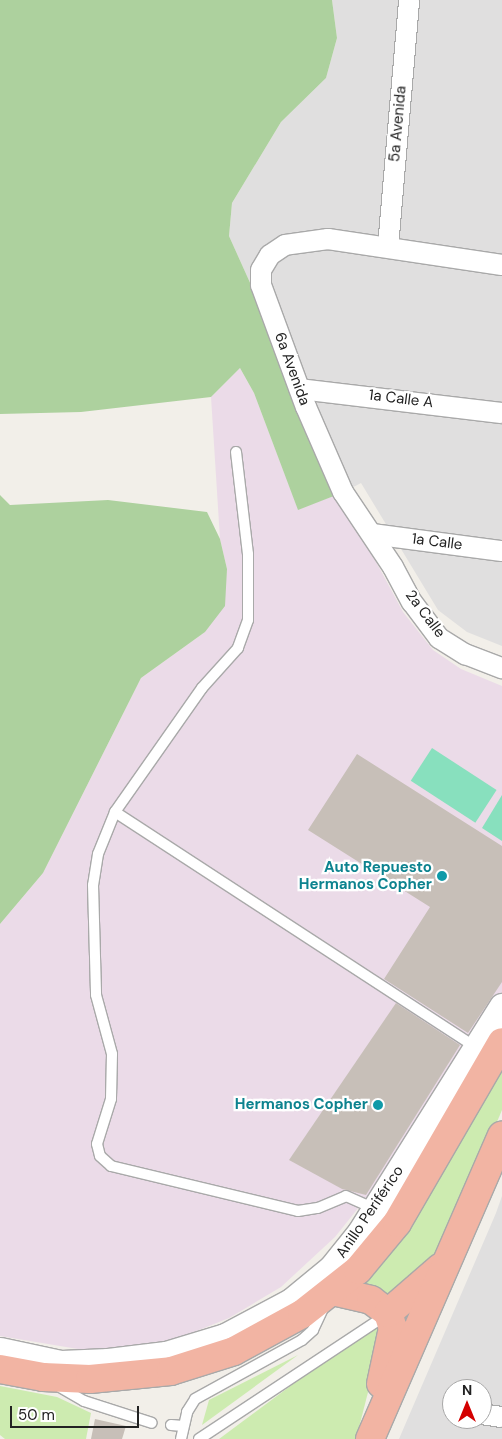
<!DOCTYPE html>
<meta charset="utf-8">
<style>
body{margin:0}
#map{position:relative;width:502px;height:1439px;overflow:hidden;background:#f2efe9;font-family:"DM Sans",sans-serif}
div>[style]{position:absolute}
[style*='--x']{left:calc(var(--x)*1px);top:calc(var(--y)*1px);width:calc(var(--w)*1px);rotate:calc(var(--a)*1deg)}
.residential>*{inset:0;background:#e0dfdf}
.industrial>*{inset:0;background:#ebdbe8}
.grass>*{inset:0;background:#cdebb0}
.forest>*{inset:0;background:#add19e}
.pitch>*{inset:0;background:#88e0be;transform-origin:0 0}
.building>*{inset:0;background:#c7bfb8}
.roads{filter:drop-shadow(1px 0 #a9a9a9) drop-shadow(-1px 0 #a9a9a9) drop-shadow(0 1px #a9a9a9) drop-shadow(0 -1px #a9a9a9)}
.service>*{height:10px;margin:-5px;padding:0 5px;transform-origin:5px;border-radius:5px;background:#fff}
.minor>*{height:20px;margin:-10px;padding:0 10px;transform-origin:10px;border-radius:10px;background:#fff}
.tertiary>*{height:25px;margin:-12.5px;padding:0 12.5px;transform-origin:12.5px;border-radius:12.5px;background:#fff}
.trunk>*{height:28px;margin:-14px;padding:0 14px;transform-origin:14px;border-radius:14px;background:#f2b4a3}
.dots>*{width:14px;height:14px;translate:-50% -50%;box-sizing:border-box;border:2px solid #fff;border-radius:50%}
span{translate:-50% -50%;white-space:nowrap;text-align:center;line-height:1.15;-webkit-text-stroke:4.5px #fff;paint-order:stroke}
.street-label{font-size:15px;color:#222}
.culture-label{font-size:15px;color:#0d838f;font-weight:700}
.right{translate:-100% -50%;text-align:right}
.north{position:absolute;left:442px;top:1379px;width:50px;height:50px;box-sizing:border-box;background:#fff;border:1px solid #a7a7a7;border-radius:50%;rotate:0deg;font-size:14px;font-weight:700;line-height:20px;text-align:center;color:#222}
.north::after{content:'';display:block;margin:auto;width:18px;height:22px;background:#d40000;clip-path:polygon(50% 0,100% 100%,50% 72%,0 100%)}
.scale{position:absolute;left:10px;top:1406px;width:129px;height:22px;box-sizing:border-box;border:2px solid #222;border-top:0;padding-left:6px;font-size:15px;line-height:18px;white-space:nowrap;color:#222;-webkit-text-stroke:4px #fff;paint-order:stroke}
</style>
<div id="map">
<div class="residential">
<i style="clip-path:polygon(332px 0,502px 0,502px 646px,467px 632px,438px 610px,361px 483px,344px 492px,229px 236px,232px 203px,281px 122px,326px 78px,337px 38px)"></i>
<i style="clip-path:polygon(evenodd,502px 1196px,502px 1439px,399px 1439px,496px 1213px,502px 1196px,452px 1389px,482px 1389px,482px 1419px,452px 1419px,452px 1389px)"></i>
</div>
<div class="industrial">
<i style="clip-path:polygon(240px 368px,254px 393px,298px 509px,344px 492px,360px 532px,403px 612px,433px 650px,461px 669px,502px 686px,502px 992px,387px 1172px,335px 1237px,281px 1287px,229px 1318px,164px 1344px,102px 1353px,0 1336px,0 924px,43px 873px,141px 678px,205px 632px,227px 569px,220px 539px,211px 397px)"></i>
</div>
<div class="grass">
<i style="clip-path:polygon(502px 1062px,502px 1110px,441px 1255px,396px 1298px,365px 1290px,357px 1284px)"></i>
<i style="clip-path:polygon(378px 1321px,385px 1326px,356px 1439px,219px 1439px)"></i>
<i style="clip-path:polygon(298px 1355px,202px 1425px,209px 1400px)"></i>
<i style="clip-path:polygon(0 1386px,57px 1397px,91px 1413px,86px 1439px,5px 1439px,0 1435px)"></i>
</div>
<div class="forest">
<i style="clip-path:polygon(0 0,332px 0,337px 38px,326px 78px,281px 122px,232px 203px,229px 236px,344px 492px,298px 510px,254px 393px,240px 368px,211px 397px,81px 412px,0 414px)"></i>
<i style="clip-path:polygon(0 495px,10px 505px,108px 500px,207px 512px,220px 539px,227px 569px,225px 606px,205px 632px,141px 678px,43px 873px,0 924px)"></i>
</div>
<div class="pitch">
<i style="left:432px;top:748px;width:77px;height:39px;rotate:33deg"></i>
<i style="clip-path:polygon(502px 795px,502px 841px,482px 828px)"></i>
</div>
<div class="building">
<i style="clip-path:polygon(357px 754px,502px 846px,502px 982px,468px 1033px,384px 979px,430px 907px,308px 830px)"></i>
<i style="clip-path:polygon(396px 1003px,460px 1045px,366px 1195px,342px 1189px,289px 1160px)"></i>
<i style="clip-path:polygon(95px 1419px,126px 1426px,122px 1439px,91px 1439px)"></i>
</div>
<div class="roads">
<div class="service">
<i style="--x:236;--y:452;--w:103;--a:83.3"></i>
<i style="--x:248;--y:554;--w:66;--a:90"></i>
<i style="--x:248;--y:620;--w:30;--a:110"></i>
<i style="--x:238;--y:648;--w:54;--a:132"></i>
<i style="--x:202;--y:688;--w:151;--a:125.1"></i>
<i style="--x:115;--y:812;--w:45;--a:112"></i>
<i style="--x:98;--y:854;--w:31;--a:99"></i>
<i style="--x:93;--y:885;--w:110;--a:88.4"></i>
<i style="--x:96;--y:995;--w:61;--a:74.8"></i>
<i style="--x:112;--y:1054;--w:45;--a:91.3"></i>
<i style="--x:111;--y:1099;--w:47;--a:107.3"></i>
<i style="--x:97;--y:1144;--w:12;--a:76"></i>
<i style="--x:100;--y:1156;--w:15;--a:42"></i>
<i style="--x:111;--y:1166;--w:192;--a:13.5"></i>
<i style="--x:298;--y:1211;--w:20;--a:-9"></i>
<i style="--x:318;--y:1208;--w:30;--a:-23"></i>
<i style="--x:346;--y:1196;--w:32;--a:24"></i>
<i style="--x:115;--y:812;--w:431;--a:33.1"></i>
<i style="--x:58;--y:1386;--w:30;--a:30"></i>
<i style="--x:84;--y:1401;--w:71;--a:17.9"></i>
<i style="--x:171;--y:1425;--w:12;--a:5"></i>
<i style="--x:181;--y:1439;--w:28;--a:-77"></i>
<i style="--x:187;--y:1412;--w:15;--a:-58"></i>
<i style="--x:195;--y:1399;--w:122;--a:-28.9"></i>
<i style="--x:302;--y:1340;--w:15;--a:-42"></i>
<i style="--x:313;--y:1330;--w:26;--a:-65"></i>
<i style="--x:199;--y:1439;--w:224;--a:-33.5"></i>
</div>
<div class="minor">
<i style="--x:388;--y:247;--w:248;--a:-85.1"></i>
<i style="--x:502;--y:265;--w:176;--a:-171.5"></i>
<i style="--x:328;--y:239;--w:43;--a:172.1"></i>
<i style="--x:285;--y:245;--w:18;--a:146"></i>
<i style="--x:270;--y:255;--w:17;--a:121"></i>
<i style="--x:261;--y:270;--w:15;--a:90"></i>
<i style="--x:261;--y:285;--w:130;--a:69.8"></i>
<i style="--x:306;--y:407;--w:93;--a:66.5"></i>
<i style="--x:343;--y:492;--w:90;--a:56.3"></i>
<i style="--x:393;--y:567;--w:40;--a:62"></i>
<i style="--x:412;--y:602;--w:45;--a:53.1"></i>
<i style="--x:439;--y:638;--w:31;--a:32"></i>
<i style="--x:465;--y:654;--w:40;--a:21"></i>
<i style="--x:300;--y:389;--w:203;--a:6.8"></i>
<i style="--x:372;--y:534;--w:131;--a:7.5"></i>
<i style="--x:482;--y:1414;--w:20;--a:9"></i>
</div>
<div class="tertiary">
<i style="--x:0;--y:1350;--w:62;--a:12"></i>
<i style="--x:61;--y:1363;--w:47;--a:-2.4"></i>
<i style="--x:108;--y:1361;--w:58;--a:-6.9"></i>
<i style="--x:166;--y:1354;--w:62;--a:-17"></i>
<i style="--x:225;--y:1336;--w:75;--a:-27.9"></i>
<i style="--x:291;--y:1301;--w:52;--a:-39.5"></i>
<i style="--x:331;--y:1268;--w:46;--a:-51.1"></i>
<i style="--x:360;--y:1232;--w:267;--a:-57.9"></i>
</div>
<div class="trunk">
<i style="--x:333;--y:1291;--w:39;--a:13"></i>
<i style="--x:371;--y:1300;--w:21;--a:37"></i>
<i style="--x:388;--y:1313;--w:16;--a:72"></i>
<i style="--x:393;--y:1328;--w:57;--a:102.1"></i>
<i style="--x:388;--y:1313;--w:69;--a:-40.9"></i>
<i style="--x:0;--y:1369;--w:44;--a:10.5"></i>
<i style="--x:43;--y:1377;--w:47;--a:2.4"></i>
<i style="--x:90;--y:1379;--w:81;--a:-5.6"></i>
<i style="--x:171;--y:1371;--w:66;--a:-17.6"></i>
<i style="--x:234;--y:1351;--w:77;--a:-28.6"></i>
<i style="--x:302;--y:1314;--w:71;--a:-38.2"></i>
<i style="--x:358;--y:1270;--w:61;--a:-50.3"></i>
<i style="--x:397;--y:1223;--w:209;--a:-59.9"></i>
<i style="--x:370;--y:1439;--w:331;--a:-66.5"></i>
</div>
</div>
<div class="dots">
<i style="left:442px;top:876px;background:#0f9aa8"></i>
<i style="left:378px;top:1105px;background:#0f9aa8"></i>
</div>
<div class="street-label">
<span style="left:398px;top:124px;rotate:-85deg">5a Avenida</span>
<span style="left:292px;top:369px;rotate:70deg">6a Avenida</span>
<span style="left:401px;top:399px;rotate:7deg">1a Calle A</span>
<span style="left:437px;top:542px;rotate:7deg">1a Calle</span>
<span style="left:425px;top:614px;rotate:53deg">2a Calle</span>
<span style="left:370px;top:1212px;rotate:-56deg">Anillo Periférico</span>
</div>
<div class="culture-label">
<span class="right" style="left:432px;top:876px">Auto Repuesto<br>Hermanos Copher</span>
<span class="right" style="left:368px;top:1105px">Hermanos Copher</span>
</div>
<div class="north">N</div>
<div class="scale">50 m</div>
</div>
